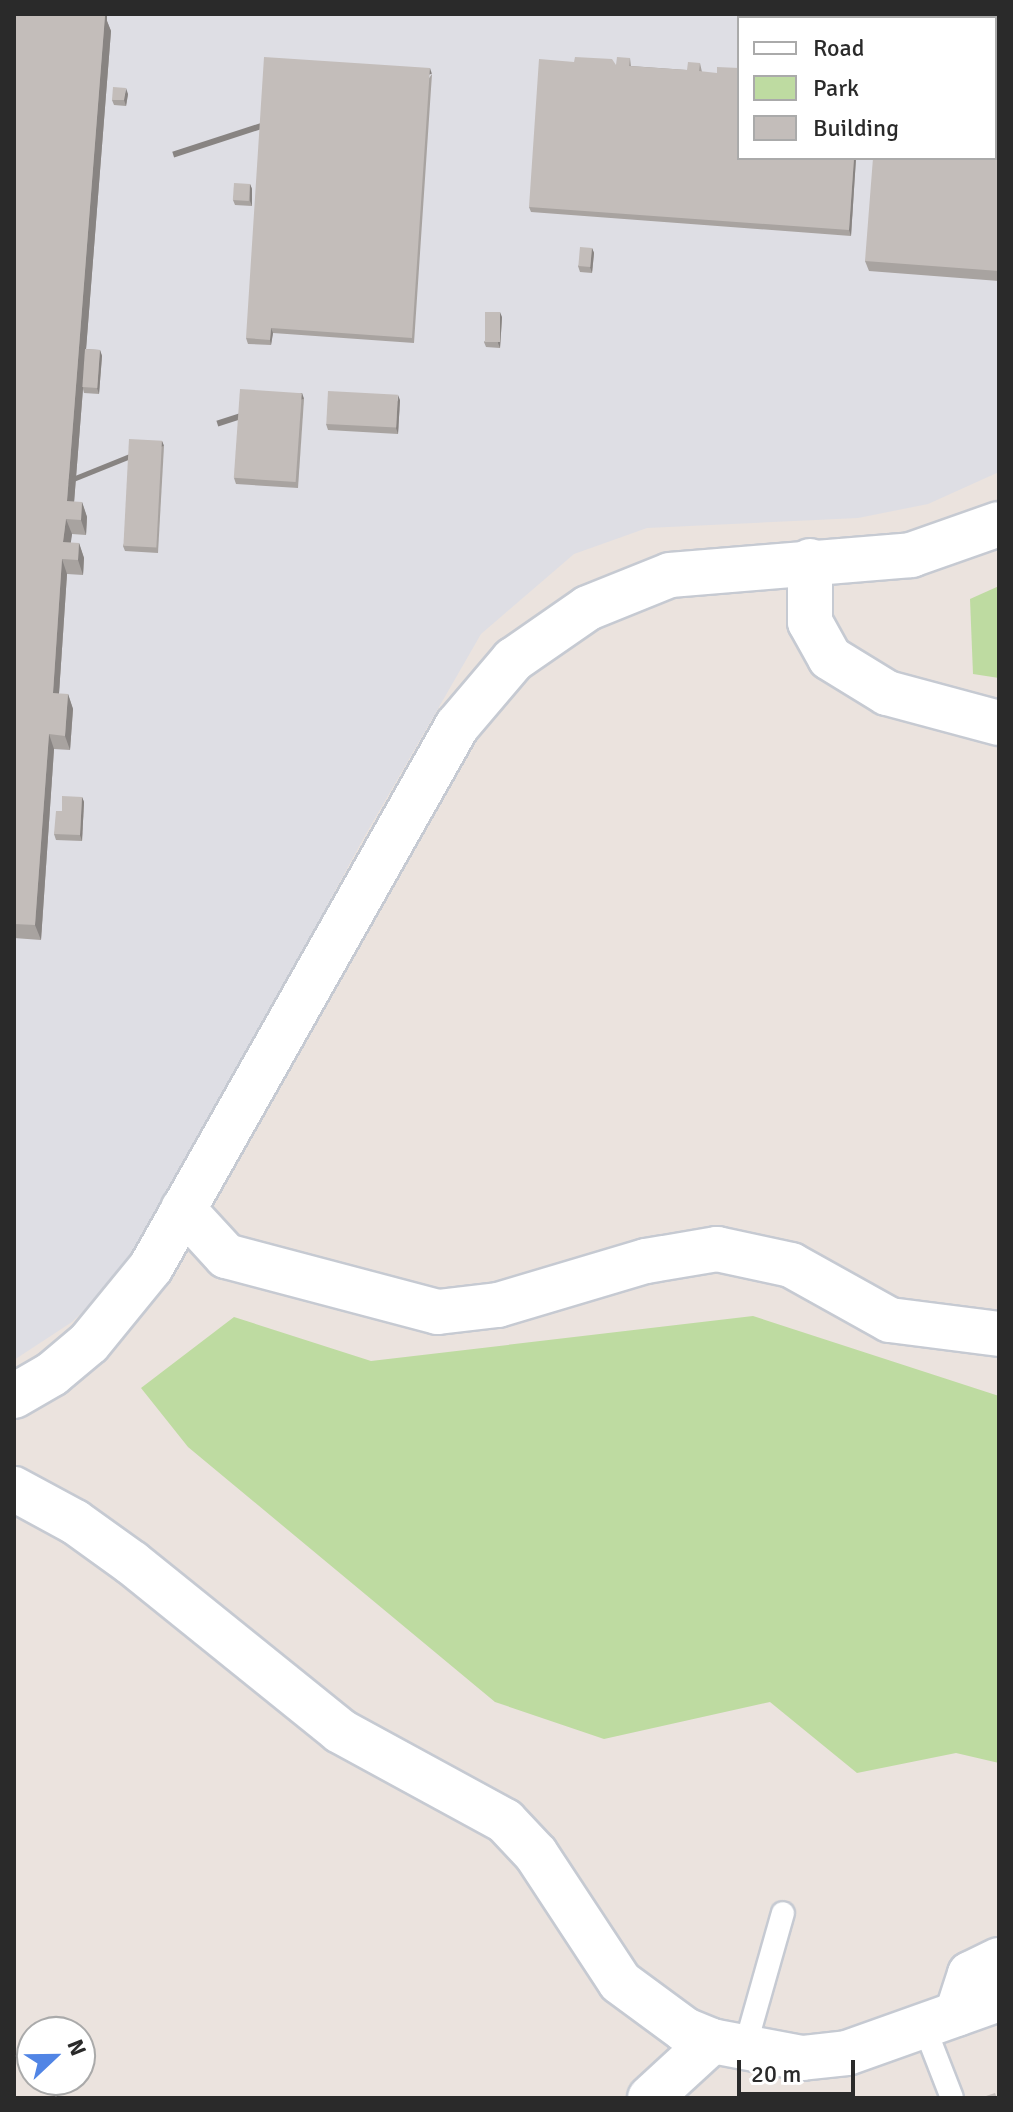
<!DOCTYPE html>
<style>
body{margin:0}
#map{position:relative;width:1013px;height:2112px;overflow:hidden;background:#ebe3de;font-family:Signika,sans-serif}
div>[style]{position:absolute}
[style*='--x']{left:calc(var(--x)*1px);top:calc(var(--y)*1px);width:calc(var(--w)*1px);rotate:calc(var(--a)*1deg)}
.industrial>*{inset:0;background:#dedee4}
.green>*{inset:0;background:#bedba1}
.roads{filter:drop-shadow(2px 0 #c6cad2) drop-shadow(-2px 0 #c6cad2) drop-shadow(0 2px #c6cad2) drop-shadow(0 -2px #c6cad2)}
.service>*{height:22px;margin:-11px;padding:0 11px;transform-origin:11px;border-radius:11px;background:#fff}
.minor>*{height:44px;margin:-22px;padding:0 22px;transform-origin:22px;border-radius:22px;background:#fff}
.tertiary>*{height:44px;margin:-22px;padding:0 22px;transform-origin:22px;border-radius:22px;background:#fff}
.wall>*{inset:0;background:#a8a3a0}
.shaded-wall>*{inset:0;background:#888482;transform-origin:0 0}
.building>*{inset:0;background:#c3bdba;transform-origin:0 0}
span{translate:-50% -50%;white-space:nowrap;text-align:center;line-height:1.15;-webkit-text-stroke:8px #fff;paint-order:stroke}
.frame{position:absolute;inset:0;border:16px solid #2a2a2a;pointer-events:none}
.legend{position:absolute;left:737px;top:16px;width:260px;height:144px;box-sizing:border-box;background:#fff;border:2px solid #aaa;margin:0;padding:10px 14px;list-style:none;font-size:24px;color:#2a2a2a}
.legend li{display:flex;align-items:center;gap:16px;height:40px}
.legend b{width:40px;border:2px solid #aaa}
.north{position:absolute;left:16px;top:2016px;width:80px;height:80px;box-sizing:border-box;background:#fff;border:2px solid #aaa;border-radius:50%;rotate:68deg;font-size:22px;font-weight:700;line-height:32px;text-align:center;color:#2a2a2a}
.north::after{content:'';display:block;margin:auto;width:28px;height:36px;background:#5185e5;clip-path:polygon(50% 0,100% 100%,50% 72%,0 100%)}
.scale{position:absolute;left:737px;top:2060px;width:118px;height:36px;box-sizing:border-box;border:4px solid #2a2a2a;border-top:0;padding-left:10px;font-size:24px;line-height:28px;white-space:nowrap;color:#2a2a2a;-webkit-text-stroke:6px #fff;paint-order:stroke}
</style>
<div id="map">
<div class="industrial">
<i style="clip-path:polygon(evenodd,14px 14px,999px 14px,999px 472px,928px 504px,858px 518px,647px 528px,574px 554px,481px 634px,363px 839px,135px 1261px,72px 1322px,14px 1360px,14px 14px,739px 18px,995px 18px,995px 158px,739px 158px,739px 18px)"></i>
</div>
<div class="green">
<i style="clip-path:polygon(999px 586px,999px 678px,973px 674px,970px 599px)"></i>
<i style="clip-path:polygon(753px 1316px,999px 1396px,999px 1763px,956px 1753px,857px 1773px,770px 1702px,604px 1739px,495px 1702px,188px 1447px,141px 1388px,234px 1317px,371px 1361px)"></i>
</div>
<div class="roads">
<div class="service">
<i style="--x:924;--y:2026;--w:77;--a:68.7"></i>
<i style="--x:745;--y:2047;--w:139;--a:-74.2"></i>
</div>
<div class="minor">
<i style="--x:810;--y:561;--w:61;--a:90"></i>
<i style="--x:810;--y:622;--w:41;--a:60.9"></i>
<i style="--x:830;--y:658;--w:67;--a:31.6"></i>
<i style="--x:887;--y:693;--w:116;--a:15"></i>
<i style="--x:183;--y:1209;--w:64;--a:47.5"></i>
<i style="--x:226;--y:1256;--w:219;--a:14.8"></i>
<i style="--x:438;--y:1312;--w:60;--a:-6.7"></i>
<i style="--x:498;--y:1305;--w:154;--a:-16.6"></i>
<i style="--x:646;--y:1261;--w:72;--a:-9.6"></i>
<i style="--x:717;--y:1249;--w:76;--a:12.2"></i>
<i style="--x:791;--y:1265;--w:113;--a:29.1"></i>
<i style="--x:890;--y:1320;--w:110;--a:7.3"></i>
<i style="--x:957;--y:2014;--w:42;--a:-72"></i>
<i style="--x:970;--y:1974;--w:32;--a:-26"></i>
</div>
<div class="tertiary">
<i style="--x:14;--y:1396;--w:44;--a:-30.1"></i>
<i style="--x:52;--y:1374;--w:48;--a:-40"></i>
<i style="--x:89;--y:1343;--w:98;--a:-50.8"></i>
<i style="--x:151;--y:1267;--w:622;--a:-60.51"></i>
<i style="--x:457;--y:726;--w:87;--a:-49.7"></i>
<i style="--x:513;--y:660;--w:91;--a:-34.7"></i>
<i style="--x:588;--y:608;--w:88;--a:-21.9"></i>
<i style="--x:670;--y:575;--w:242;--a:-4.7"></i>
<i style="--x:911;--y:555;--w:93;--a:-19.4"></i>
<i style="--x:14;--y:1489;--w:69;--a:28.4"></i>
<i style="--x:75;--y:1522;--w:70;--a:35.7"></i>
<i style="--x:132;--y:1563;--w:267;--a:38.9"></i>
<i style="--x:340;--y:1731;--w:188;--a:28.6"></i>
<i style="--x:505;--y:1821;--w:45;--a:46.8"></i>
<i style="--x:536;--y:1854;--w:153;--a:56.7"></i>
<i style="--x:620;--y:1982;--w:81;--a:36.4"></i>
<i style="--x:685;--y:2030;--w:29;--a:22"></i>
<i style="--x:712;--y:2041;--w:92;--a:10.7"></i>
<i style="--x:802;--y:2058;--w:45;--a:-6.3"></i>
<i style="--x:847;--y:2053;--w:161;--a:-19.6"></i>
<i style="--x:650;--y:2098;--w:84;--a:-42.6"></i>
</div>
</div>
<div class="wall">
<i style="clip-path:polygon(14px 14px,107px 14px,107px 21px,111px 31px,86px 349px,100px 350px,102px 356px,99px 394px,84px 393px,83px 389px,74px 502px,82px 502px,87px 517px,86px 535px,72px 534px,70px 543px,79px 543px,84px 558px,83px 575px,67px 574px,59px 694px,68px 694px,73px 709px,70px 750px,54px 749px,41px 940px,14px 938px)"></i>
<i style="clip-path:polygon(999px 14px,999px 281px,869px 271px,865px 261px)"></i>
<i style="clip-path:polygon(630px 58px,631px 66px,687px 70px,700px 63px,702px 72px,739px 158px,856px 158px,851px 236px,531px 212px,529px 207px,616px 65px)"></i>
<i style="clip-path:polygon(432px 74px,414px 343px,273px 333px,271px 345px,248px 344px,246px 338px)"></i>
<i style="clip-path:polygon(128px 94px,126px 106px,114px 105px,112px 100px)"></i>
<i style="clip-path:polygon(250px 184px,252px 189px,252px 206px,235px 205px,233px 200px)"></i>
<i style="clip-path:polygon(592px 248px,594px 253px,592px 273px,580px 272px,578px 266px)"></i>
<i style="clip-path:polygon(502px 317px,500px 348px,486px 347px,484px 342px)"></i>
<i style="clip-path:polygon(302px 393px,304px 399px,298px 488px,236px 484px,234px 478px)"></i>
<i style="clip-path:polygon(400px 400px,398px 434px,328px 430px,326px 424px)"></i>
<i style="clip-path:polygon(162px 441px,164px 446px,158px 553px,125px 551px,123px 546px)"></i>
<i style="clip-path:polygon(82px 797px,84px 802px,82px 841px,56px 840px,54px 834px,62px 811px)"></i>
</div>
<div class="shaded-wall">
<i style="clip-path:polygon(105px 14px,107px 14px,107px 21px,111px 31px,73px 516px,67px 501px)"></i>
<i style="left:430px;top:68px;width:6px;height:271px;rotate:72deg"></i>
<i style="clip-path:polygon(126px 88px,128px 94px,126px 106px,124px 100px)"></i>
<i style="clip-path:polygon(854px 158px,856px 158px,851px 236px,849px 230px)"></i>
<i style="clip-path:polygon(250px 184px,252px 189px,252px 206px,250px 201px)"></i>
<i style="clip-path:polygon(592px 248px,594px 253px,592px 273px,590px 267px)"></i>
<i style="clip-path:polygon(500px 312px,502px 317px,500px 348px,498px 343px)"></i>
<i style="clip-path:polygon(271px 328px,273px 333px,271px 345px,270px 340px)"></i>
<i style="clip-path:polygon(100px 350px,102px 356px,99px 394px,97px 388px)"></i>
<i style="left:302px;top:393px;width:6px;height:90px;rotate:72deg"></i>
<i style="clip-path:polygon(398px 395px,400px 400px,398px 434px,396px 428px)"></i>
<i style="left:162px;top:441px;width:5px;height:107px;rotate:68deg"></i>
<i style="clip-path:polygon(82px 502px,87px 517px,86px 535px,81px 520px)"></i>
<i style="clip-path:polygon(66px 519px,72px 534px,69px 557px,63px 542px)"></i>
<i style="clip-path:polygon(79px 543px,84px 558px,83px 575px,78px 560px)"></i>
<i style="clip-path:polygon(62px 559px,67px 574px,58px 708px,53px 693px)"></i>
<i style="clip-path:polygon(68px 694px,73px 709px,70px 750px,65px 736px)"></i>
<i style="clip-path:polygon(49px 734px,54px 749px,41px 940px,35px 925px)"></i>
<i style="clip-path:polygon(82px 797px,84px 802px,82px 841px,80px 835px)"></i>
</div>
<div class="building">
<i style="clip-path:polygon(14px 14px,72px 14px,105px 16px,67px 501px,82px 502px,81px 520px,66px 519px,63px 542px,79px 543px,78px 560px,62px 559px,53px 693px,68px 694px,65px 736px,49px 734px,35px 925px,14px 924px)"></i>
<i style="clip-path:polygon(72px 14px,105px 14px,105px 16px)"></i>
<i style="clip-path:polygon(884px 14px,999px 14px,999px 271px,865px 261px,873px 158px,995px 158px,995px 18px,883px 18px)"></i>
<i style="clip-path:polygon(264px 57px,430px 68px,412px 338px,271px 328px,270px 340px,246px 338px)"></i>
<i style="clip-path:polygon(575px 57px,612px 59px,616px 65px,617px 57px,630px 58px,629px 66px,687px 70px,688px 62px,700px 63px,699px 71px,717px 73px,717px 67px,739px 68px,739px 158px,854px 158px,849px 230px,529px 207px,539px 59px,574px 62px)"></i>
<i style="clip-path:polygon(113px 87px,126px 88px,124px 100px,112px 100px)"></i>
<i style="left:234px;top:183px;width:16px;height:17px;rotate:4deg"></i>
<i style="left:580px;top:247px;width:12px;height:19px;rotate:5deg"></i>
<i style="left:485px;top:312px;width:15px;height:30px"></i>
<i style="left:85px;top:349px;width:15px;height:38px;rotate:4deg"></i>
<i style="left:240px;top:389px;width:62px;height:89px;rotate:4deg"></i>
<i style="left:328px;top:391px;width:70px;height:33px;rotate:3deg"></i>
<i style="left:129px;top:439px;width:33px;height:107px;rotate:3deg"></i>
<i style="clip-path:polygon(62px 796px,82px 797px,80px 835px,54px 834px,56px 811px,62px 811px)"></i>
<i style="clip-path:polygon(995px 2093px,997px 2098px,980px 2098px)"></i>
</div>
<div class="frame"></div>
<ul class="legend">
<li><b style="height:10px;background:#fff"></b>Road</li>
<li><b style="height:22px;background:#bedba1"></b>Park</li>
<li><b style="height:22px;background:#c3bdba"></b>Building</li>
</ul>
<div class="north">N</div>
<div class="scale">20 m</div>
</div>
